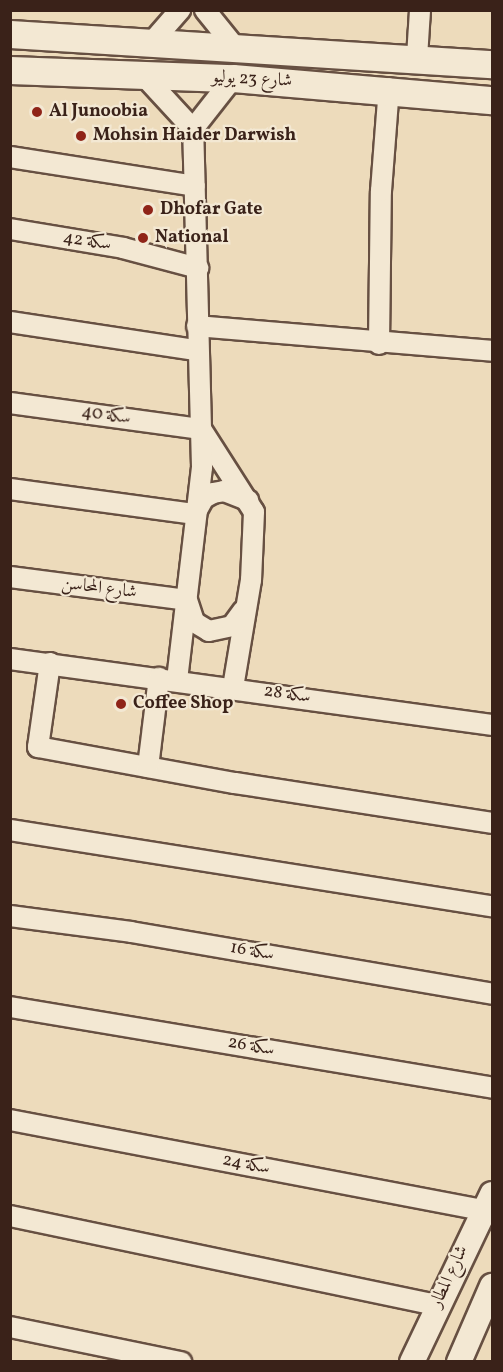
<!DOCTYPE html>
<meta charset="utf-8">
<style>
body{margin:0}
#map{position:relative;width:503px;height:1372px;overflow:hidden;background:#eddbbb;font-family:Vollkorn,Amiri,serif}
div>[style]{position:absolute}
[style*='--x']{left:calc(var(--x)*1px);top:calc(var(--y)*1px);width:calc(var(--w)*1px);rotate:calc(var(--a)*1deg)}
.roads{filter:drop-shadow(2px 0 #675042) drop-shadow(-2px 0 #675042) drop-shadow(0 2px #675042) drop-shadow(0 -2px #675042)}
.minor>*{height:20px;margin:-10px;padding:0 10px;transform-origin:10px;border-radius:10px;background:#f3e8d3}
.tertiary>*{height:24px;margin:-12px;padding:0 12px;transform-origin:12px;border-radius:12px;background:#f3e8d3}
.secondary>*{height:27px;margin:-13.5px;padding:0 13.5px;transform-origin:13.5px;border-radius:13.5px;background:#f3e8d3}
.dots>*{width:16px;height:16px;translate:-50% -50%;box-sizing:border-box;border:3px solid #f3e8d3;border-radius:50%}
span{translate:-50% -50%;white-space:nowrap;text-align:center;line-height:1.15;-webkit-text-stroke:4.5px #f3e8d3;paint-order:stroke}
.street-label{font-size:18px;color:#3a2219}
.poi-label{font-size:18px;color:#3a2219;font-weight:700}
.left{translate:0 -50%;text-align:left}
.frame{position:absolute;inset:0;border:12px solid #3a2219;pointer-events:none}
</style>
<div id="map">
<div class="roads">
<div class="minor">
<i style="--x:205;--y:10;--w:46;--a:51.1"></i>
<i style="--x:152;--y:42;--w:43;--a:-48.8"></i>
<i style="--x:417;--y:57;--w:47;--a:-86.3"></i>
<i style="--x:146;--y:78;--w:69;--a:47.3"></i>
<i style="--x:10;--y:157;--w:187;--a:8.9"></i>
<i style="--x:10;--y:229;--w:115;--a:9.5"></i>
<i style="--x:123;--y:248;--w:78;--a:14.9"></i>
<i style="--x:10;--y:322;--w:188;--a:8.6"></i>
<i style="--x:197;--y:326;--w:296;--a:4.8"></i>
<i style="--x:379;--y:344;--w:153;--a:-89.3"></i>
<i style="--x:381;--y:191;--w:103;--a:-85.6"></i>
<i style="--x:10;--y:403;--w:193;--a:7.8"></i>
<i style="--x:201;--y:429;--w:98;--a:57.4"></i>
<i style="--x:254;--y:512;--w:68;--a:92.5"></i>
<i style="--x:251;--y:580;--w:109;--a:99.5"></i>
<i style="--x:10;--y:489;--w:187;--a:7.7"></i>
<i style="--x:195;--y:514;--w:18;--a:-61"></i>
<i style="--x:204;--y:498;--w:10;--a:-29"></i>
<i style="--x:213;--y:493;--w:11;--a:-10"></i>
<i style="--x:224;--y:491;--w:26;--a:21"></i>
<i style="--x:10;--y:577;--w:178;--a:7.4"></i>
<i style="--x:187;--y:600;--w:23;--a:72"></i>
<i style="--x:194;--y:622;--w:17;--a:31"></i>
<i style="--x:209;--y:631;--w:24;--a:-12"></i>
<i style="--x:232;--y:626;--w:19;--a:-54"></i>
<i style="--x:10;--y:659;--w:486;--a:7.8"></i>
<i style="--x:50;--y:663;--w:85;--a:98.1"></i>
<i style="--x:38;--y:747;--w:200;--a:10.4"></i>
<i style="--x:235;--y:783;--w:260;--a:8.8"></i>
<i style="--x:177;--y:680;--w:214;--a:-83.3"></i>
<i style="--x:202;--y:467;--w:338;--a:-91.5"></i>
<i style="--x:193;--y:129;--w:65;--a:-51.9"></i>
<i style="--x:148;--y:767;--w:90;--a:-83"></i>
<i style="--x:10;--y:830;--w:488;--a:9"></i>
<i style="--x:10;--y:916;--w:122;--a:7.5"></i>
<i style="--x:131;--y:932;--w:366;--a:9.7"></i>
<i style="--x:10;--y:1007;--w:489;--a:9.5"></i>
<i style="--x:10;--y:1120;--w:480;--a:10.8"></i>
<i style="--x:10;--y:1216;--w:436;--a:11.8"></i>
<i style="--x:10;--y:1327;--w:175;--a:11.6"></i>
</div>
<div class="tertiary">
<i style="--x:412;--y:1362;--w:186;--a:-64.5"></i>
<i style="--x:459;--y:1362;--w:83;--a:-66.5"></i>
</div>
<div class="secondary">
<i style="--x:10;--y:34;--w:483;--a:3.6"></i>
<i style="--x:10;--y:70;--w:223;--a:2.1"></i>
<i style="--x:233;--y:78;--w:260;--a:4.9"></i>
</div>
</div>
<div class="dots">
<i style="left:37px;top:112px;background:#8f2418"></i>
<i style="left:81px;top:136px;background:#8f2418"></i>
<i style="left:148px;top:210px;background:#8f2418"></i>
<i style="left:143px;top:238px;background:#8f2418"></i>
<i style="left:121px;top:704px;background:#8f2418"></i>
</div>
<div class="street-label">
<span style="left:252px;top:80px;rotate:3deg">شارع 23 يوليو</span>
<span style="left:87px;top:242px;rotate:9deg">سكة 42</span>
<span style="left:106px;top:416px;rotate:8deg">سكة 40</span>
<span style="left:99px;top:589px;rotate:7deg">شارع المحاسن</span>
<span style="left:287px;top:695px;rotate:8deg">سكة 28</span>
<span style="left:252px;top:952px;rotate:10deg">سكة 16</span>
<span style="left:251px;top:1047px;rotate:10deg">سكة 26</span>
<span style="left:246px;top:1165px;rotate:11deg">سكة 24</span>
<span style="left:450px;top:1277px;rotate:-65deg">شارع المطار</span>
</div>
<div class="poi-label">
<span class="left" style="left:49px;top:112px">Al Junoobia</span>
<span class="left" style="left:93px;top:136px">Mohsin Haider Darwish</span>
<span class="left" style="left:160px;top:210px">Dhofar Gate</span>
<span class="left" style="left:155px;top:238px">National</span>
<span class="left" style="left:133px;top:704px">Coffee Shop</span>
</div>
<div class="frame"></div>
</div>
